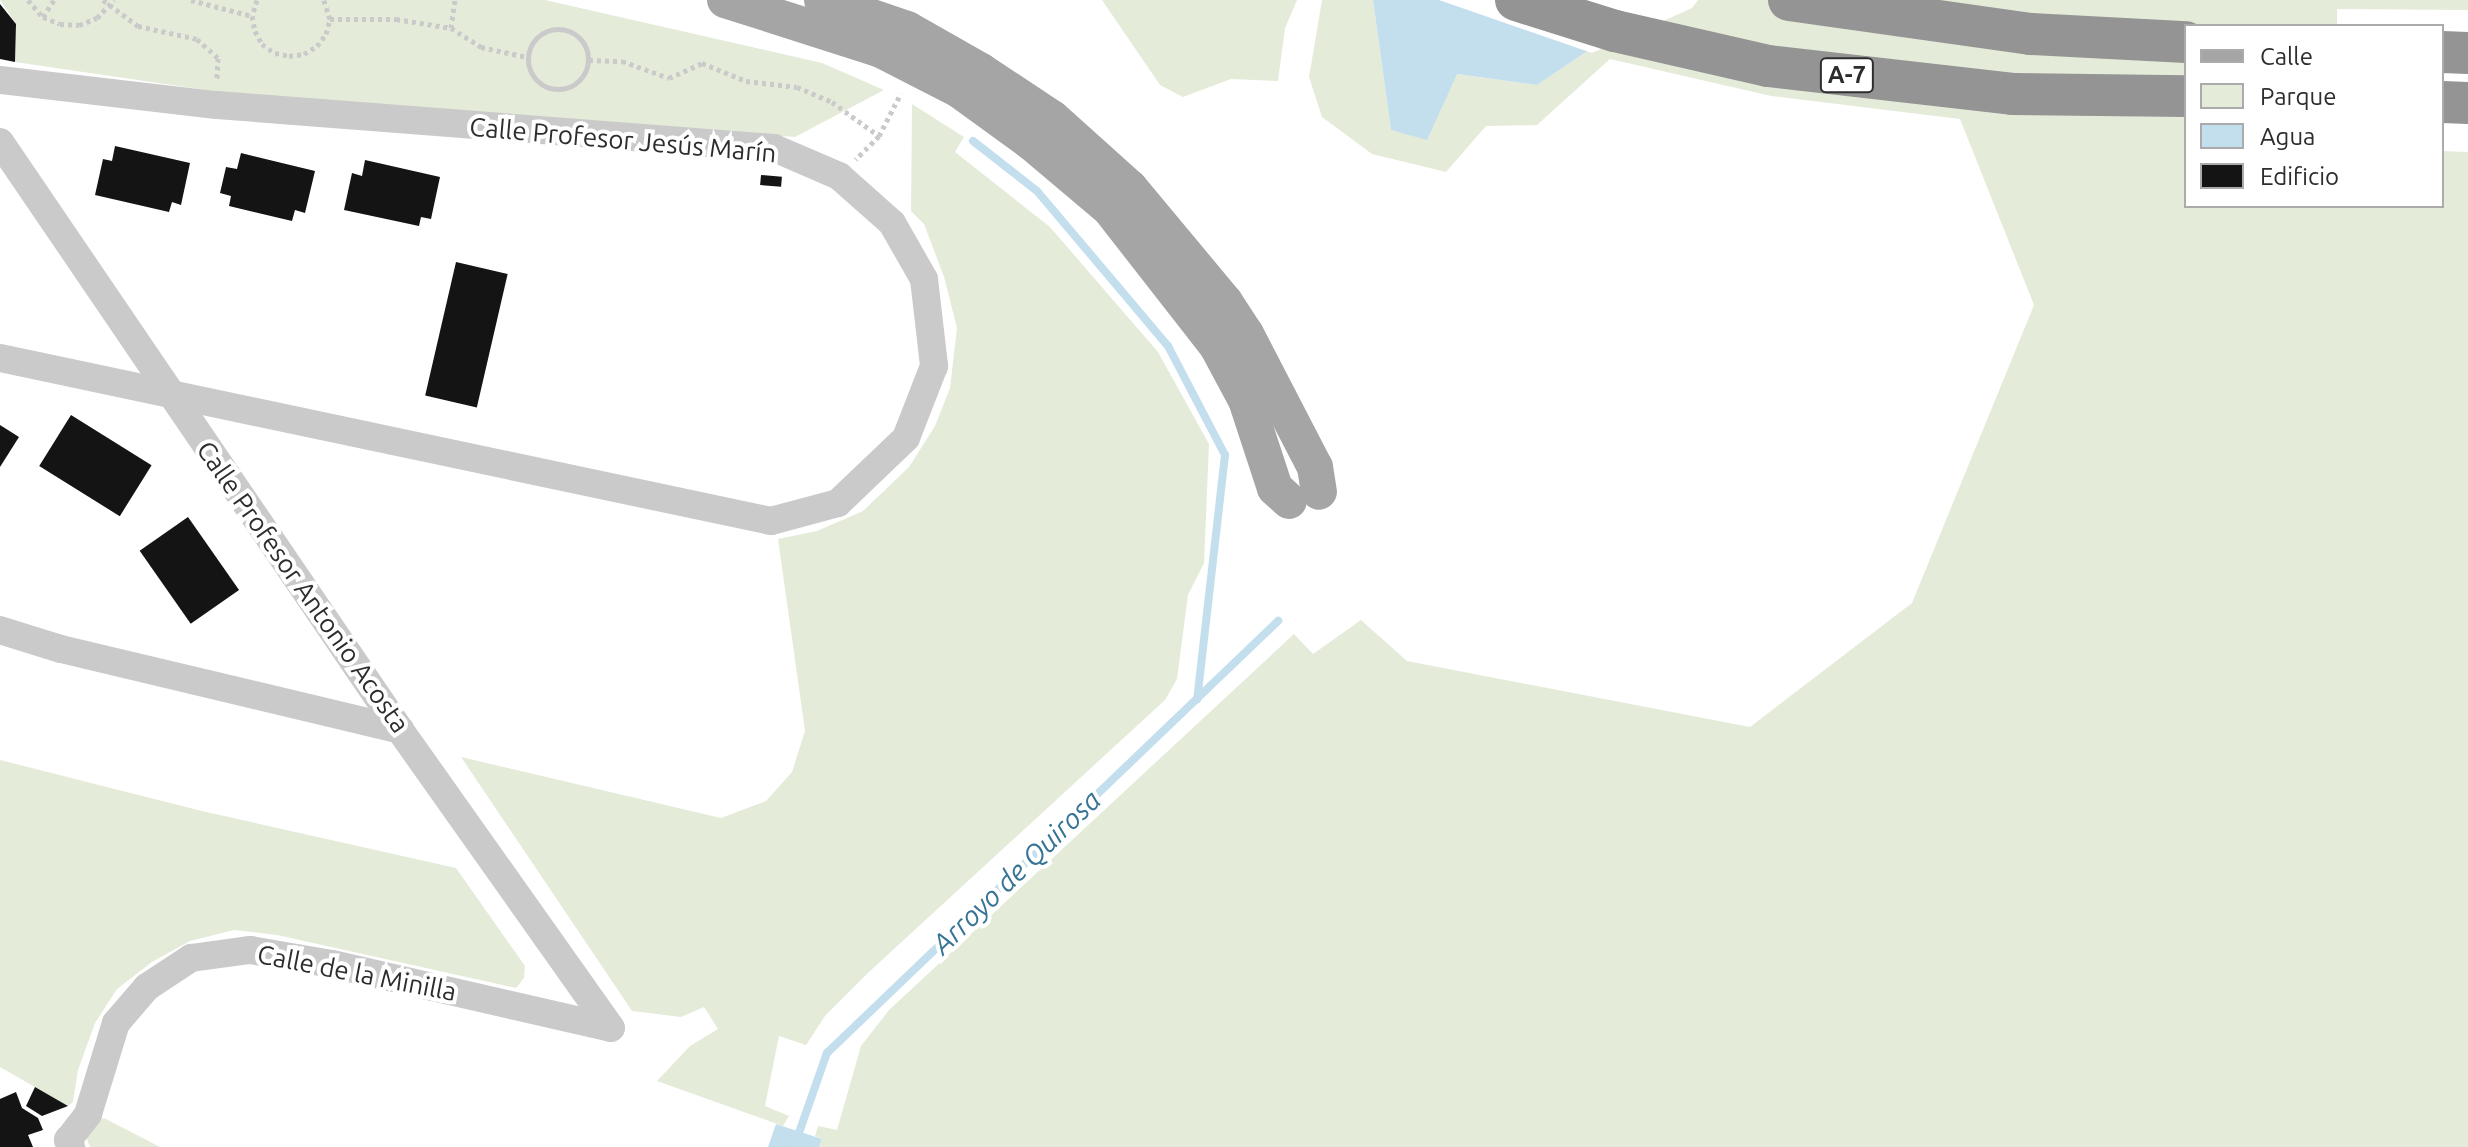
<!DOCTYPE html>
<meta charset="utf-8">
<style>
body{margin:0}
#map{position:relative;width:2468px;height:1147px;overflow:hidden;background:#fff;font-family:Ubuntu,sans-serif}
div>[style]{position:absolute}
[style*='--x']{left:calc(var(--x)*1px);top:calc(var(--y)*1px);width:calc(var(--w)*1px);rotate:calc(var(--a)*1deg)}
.green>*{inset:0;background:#e4ecd9}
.water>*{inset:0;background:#c3deed}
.pier>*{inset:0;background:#fff}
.stream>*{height:8px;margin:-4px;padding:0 4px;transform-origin:4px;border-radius:4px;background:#c3deed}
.building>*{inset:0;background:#141414;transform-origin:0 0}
.path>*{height:5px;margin-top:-2.5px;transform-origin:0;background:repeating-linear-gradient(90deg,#cacaca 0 4px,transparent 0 8px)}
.path>.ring{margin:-2.5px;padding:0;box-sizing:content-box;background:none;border:5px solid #cacaca;border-radius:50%}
.minor>*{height:28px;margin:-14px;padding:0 14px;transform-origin:14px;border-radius:14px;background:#cacaca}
.major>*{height:36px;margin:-18px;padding:0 18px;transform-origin:18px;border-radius:18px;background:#a5a5a5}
.highway>*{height:42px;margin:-21px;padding:0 21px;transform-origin:21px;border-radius:21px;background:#949494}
span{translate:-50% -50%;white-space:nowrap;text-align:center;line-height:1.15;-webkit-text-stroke:8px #fff;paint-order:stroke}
.shield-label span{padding:2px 6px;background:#fff;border:2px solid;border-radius:6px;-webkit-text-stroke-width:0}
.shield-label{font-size:24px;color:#2d2d2d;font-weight:700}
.street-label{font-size:26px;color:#2d2d2d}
.water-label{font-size:28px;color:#367394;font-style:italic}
.legend{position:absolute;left:2184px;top:24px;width:260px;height:184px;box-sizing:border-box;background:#fff;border:2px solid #ababab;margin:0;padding:10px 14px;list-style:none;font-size:24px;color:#2d2d2d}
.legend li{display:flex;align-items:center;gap:16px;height:40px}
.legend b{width:40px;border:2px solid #ababab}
</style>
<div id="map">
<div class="green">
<i style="clip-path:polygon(0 0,545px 0,822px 63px,884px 90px,795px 137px,240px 95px,15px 62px,16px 24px)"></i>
<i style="clip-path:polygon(1102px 0,1297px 0,1285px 28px,1278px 81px,1231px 79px,1183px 97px,1160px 85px)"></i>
<i style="clip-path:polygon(1322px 0,1373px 0,1391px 130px,1457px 74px,1537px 85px,1586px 52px,1694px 0,2468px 0,2468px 10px,2337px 9px,2337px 26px,2186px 26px,2186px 206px,2442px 206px,2442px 151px,2468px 152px,2468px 1147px,819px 1147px,822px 1139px,815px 1136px,818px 1126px,837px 1130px,861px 1046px,889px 1010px,1294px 634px,1313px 654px,1361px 620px,1407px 661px,1750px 727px,1912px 603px,2034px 305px,1960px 119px,1771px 96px,1610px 59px,1537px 125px,1486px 126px,1446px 172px,1372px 154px,1322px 117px,1309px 77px)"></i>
<i style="clip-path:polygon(912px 104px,964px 137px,955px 152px,1050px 227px,1158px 352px,1209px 444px,1204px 563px,1188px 595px,1177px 679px,1165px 700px,869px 972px,825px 1016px,806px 1045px,779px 1036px,765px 1106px,789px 1116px,783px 1126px,657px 1081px,690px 1046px,718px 1029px,704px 1007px,681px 1017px,632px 1011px,461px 757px,721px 818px,766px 801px,792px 772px,805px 731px,778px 539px,817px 531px,863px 511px,909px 467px,935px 426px,950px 388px,957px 328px,944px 277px,924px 224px,911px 211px)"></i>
<i style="clip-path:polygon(0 760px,202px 811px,456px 868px,525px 966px,524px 978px,516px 988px,277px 935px,234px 930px,190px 941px,152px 962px,117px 989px,95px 1023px,78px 1070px,73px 1102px,68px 1106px,0 1067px)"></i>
<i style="clip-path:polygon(104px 1118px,160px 1147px,90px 1147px,84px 1131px)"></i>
</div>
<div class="water">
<i style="clip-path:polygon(1373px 0,1694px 0,1586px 52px,1537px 85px,1457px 74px,1427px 140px,1391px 130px)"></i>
<i style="clip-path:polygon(776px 1124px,822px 1139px,819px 1147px,768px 1147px)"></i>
</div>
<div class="pier">
<i style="clip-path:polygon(1439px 0,1698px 0,1692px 8px,1592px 53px)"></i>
</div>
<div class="stream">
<i style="--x:973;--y:141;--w:81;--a:38"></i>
<i style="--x:1037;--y:191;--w:203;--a:49.8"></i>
<i style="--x:1168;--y:346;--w:123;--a:62.4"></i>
<i style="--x:1225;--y:455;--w:246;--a:96.5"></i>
<i style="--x:794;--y:1147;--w:100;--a:-70.7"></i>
<i style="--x:827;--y:1053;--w:625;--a:-43.77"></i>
</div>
<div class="building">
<i style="clip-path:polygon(0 4px,16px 24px,15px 62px,0 59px)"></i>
<i style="clip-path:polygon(115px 146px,190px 163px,181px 205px,172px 202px,169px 212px,95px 195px,103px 159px,112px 161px)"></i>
<i style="clip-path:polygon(241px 153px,315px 171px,305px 213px,295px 210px,292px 221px,229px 206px,231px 196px,220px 193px,226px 167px,237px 169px)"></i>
<i style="clip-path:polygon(365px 160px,440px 177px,431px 219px,421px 217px,419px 226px,344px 210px,352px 173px,362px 176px)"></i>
<i style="left:761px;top:175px;width:21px;height:10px;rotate:5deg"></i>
<i style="left:456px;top:262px;width:53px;height:137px;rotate:13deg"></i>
<i style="left:71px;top:415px;width:95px;height:60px;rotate:32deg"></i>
<i style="clip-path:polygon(0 425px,19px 437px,0 467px)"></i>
<i style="left:188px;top:517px;width:89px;height:59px;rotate:55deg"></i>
<i style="clip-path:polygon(35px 1087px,68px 1106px,42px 1116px,26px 1106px)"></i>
<i style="clip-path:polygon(16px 1092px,22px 1108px,38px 1118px,43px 1130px,28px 1135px,33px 1147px,0 1147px,0 1099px)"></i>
</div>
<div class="path">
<i style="--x:28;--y:0;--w:23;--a:49"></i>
<i style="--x:43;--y:17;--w:18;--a:22"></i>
<i style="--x:60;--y:24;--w:19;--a:3"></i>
<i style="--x:79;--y:25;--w:19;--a:-21"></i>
<i style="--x:97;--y:18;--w:25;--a:-47"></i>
<i style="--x:103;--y:0;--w:44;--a:36.6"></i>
<i style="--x:138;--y:26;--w:60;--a:12.4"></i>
<i style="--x:197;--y:39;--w:28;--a:42"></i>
<i style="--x:218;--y:58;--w:22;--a:93"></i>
<i style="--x:191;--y:0;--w:63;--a:14.7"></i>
<i style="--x:257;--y:0;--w:17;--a:107"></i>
<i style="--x:252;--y:16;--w:15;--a:79"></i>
<i style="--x:255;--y:31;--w:15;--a:62"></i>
<i style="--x:262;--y:44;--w:16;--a:35"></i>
<i style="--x:275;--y:53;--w:14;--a:12"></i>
<i style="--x:289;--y:56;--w:15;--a:-8"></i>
<i style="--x:304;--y:54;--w:15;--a:-32"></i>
<i style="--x:317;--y:46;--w:15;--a:-53"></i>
<i style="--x:326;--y:34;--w:16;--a:-75"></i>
<i style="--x:330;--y:19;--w:20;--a:-108"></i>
<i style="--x:43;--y:17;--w:20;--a:-57"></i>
<i style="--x:330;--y:19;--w:66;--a:0"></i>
<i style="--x:396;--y:19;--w:56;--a:9.3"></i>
<i style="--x:451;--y:28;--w:36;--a:32"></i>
<i style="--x:481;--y:47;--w:47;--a:12.3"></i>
<i style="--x:451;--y:28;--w:28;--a:-82"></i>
<i class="ring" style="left:528px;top:29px;width:55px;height:55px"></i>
<i style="--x:589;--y:60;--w:33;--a:2"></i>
<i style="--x:622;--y:61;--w:50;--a:19.9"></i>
<i style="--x:669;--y:78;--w:36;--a:-24"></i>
<i style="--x:702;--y:63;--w:48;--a:22.2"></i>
<i style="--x:746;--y:81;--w:51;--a:6.7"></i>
<i style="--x:797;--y:87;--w:38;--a:23"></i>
<i style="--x:832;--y:102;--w:58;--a:35.9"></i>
<i style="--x:879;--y:136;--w:33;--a:135"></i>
<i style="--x:879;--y:136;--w:48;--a:-62.9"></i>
</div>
<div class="minor">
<i style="--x:0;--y:80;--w:218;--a:6.6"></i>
<i style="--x:217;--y:105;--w:559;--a:4.41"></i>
<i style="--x:774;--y:148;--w:71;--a:23.3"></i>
<i style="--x:839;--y:176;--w:71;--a:41.6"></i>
<i style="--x:892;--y:223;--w:64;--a:60.3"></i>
<i style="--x:924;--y:279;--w:88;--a:83.4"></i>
<i style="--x:934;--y:366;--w:77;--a:111.3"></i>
<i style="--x:906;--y:438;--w:94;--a:136.3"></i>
<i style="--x:838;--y:503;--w:69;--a:165"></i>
<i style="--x:771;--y:521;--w:788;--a:-168.06"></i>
<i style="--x:0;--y:142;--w:711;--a:55.77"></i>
<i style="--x:400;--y:730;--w:365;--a:54.7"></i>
<i style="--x:0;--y:630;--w:64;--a:17.3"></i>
<i style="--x:61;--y:649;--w:349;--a:13.4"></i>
<i style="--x:71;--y:1147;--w:8;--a:-113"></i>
<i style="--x:68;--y:1140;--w:33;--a:-52"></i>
<i style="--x:88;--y:1114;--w:95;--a:-72.9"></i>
<i style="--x:116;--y:1023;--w:48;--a:-49.3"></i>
<i style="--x:147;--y:987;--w:53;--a:-33.4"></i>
<i style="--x:191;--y:958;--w:60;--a:-7.7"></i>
<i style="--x:250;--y:950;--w:83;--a:9.7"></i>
<i style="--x:332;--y:964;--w:286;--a:12.9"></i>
</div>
<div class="major">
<i style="--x:725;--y:0;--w:162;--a:17.7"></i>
<i style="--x:879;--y:49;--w:90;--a:27.1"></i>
<i style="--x:959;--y:90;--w:90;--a:36"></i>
<i style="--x:1032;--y:143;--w:102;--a:40.2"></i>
<i style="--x:1110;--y:209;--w:174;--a:52"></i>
<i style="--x:1217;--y:346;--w:61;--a:61.8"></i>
<i style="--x:1246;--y:400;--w:93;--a:71.8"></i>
<i style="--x:1275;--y:488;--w:19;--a:43"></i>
<i style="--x:822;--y:0;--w:90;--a:18.8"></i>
<i style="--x:907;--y:29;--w:85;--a:29.6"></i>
<i style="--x:981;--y:71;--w:85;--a:33.5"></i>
<i style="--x:1052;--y:118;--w:105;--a:41.9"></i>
<i style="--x:1130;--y:188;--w:148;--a:50.2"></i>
<i style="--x:1225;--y:302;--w:38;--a:57"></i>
<i style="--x:1246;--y:334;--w:150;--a:62.6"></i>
<i style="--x:1315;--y:467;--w:25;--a:81"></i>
</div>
<div class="highway">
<i style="--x:1516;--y:0;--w:104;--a:17.4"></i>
<i style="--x:1615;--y:31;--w:157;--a:12.9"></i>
<i style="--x:1768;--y:66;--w:246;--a:6.5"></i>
<i style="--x:2012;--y:94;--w:174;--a:0.7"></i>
<i style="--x:1789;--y:0;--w:244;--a:8"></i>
<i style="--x:2031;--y:34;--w:155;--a:3"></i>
<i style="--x:2442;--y:52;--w:26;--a:2"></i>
<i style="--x:2442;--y:102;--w:26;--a:2"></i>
</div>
<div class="shield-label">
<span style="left:1847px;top:75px">A-7</span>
</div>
<div class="street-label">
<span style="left:623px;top:140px;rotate:5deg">Calle Profesor Jesús Marín</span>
<span style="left:303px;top:587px;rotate:55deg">Calle Profesor Antonio Acosta</span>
<span style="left:357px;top:973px;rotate:11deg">Calle de la Minilla</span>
</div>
<div class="water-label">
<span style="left:1016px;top:872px;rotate:-44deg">Arroyo de Quirosa</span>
</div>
<ul class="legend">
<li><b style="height:10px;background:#a5a5a5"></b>Calle</li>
<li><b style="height:22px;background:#e4ecd9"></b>Parque</li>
<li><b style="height:22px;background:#c3deed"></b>Agua</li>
<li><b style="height:22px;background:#141414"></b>Edificio</li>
</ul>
</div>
